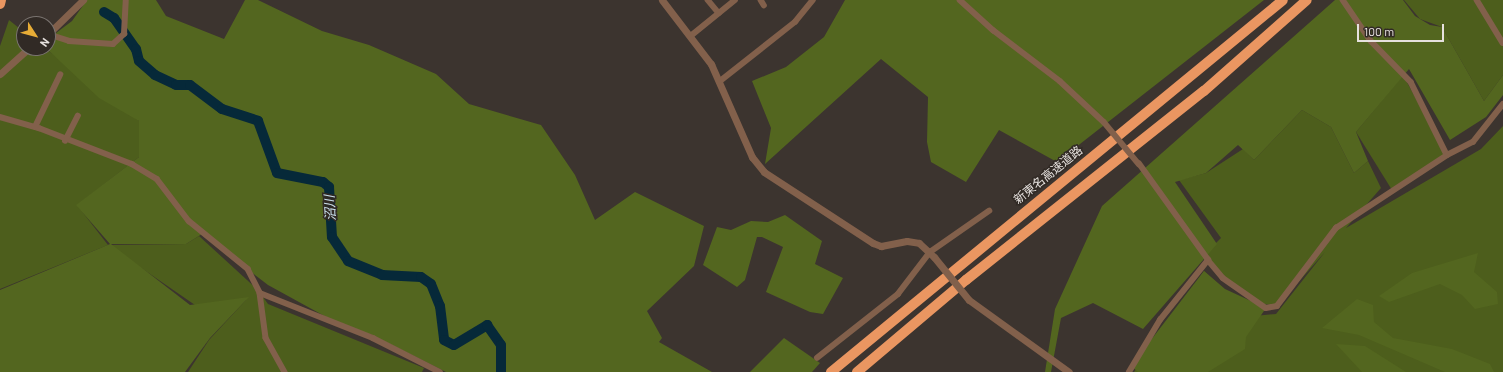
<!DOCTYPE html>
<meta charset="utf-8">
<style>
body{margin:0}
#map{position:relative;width:1503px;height:372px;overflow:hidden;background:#3c342f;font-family:Barlow,"Noto Sans JP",sans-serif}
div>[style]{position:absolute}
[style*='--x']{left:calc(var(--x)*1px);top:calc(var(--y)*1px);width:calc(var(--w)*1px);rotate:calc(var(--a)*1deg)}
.green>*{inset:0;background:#4d5e1c}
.forest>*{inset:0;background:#53661f}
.river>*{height:10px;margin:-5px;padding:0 5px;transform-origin:5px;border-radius:5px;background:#062939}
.minor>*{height:5.5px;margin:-2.75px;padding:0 2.75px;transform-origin:2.75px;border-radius:2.75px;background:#82604b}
.tertiary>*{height:7px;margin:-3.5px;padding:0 3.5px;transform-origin:3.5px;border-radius:3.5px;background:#82604b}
.motorway>*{height:10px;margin:-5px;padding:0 5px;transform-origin:5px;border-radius:5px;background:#ea9661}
.minor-bridge>*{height:5.5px;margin:-2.75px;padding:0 2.75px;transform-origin:2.75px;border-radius:2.75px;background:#82604b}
.tertiary-bridge>*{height:7px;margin:-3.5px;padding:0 3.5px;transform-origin:3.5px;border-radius:3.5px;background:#82604b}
span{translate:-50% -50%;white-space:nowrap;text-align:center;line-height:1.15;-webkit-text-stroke:3px #312a25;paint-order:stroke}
.street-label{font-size:12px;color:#e6e1de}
.water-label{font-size:13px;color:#cbe2ef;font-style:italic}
.north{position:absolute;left:16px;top:16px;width:40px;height:40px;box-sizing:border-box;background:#312a25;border:1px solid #79736f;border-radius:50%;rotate:126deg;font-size:11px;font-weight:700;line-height:16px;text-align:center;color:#e6e1de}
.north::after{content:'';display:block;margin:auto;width:14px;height:18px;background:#e7ac36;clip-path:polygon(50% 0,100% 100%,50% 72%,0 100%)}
.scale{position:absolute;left:1357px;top:24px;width:87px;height:18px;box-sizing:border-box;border:2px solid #e6e1de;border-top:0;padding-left:5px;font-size:12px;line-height:14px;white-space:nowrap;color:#e6e1de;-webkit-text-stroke:3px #312a25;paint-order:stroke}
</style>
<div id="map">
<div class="green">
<i style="clip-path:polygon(1404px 0,1503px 0,1503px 75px,1484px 101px,1442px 27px,1420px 19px)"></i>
<i style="clip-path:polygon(9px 20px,24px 32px,24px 48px,45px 48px,139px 121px,139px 157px,77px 205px,108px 245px,186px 244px,199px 236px,258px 290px,268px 304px,424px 368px,422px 372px,188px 372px,209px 340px,246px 300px,195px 305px,108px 245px,0 289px,0 46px)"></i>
<i style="clip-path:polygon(1403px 75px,1447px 155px,1392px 190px,1356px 132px)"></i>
<i style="clip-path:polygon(1302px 110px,1331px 127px,1354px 173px,1368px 161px,1381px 188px,1346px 228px,1481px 149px,1503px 126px,1503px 372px,1134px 372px,1204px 271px,1254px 316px,1276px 314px,1325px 252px,1277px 306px,1259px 303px,1223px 278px,1205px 254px,1221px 238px,1179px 180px,1206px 173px,1243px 149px,1254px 160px)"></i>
</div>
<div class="forest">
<i style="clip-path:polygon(87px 0,156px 0,166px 16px,224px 39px,245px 0,258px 0,322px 31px,369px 45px,436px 74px,469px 104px,541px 125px,575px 175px,595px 220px,635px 192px,704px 226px,694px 266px,647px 311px,662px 338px,659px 342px,712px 372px,446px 372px,372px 335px,339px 324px,268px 285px,202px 234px,186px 244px,111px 244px,190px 305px,249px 297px,210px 338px,185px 372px,0 372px,0 290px,110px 244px,76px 205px,139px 157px,139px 121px,99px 98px,46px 48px,48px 39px,72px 21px)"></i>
<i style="clip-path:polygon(845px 0,1264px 0,1057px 162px,999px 130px,966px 182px,931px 162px,927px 142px,928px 97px,881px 59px,765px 164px,771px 128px,752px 81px,786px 67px,824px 37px)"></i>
<i style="clip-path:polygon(1335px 0,1403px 0,1415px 16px,1430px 25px,1442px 27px,1484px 101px,1503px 75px,1503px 95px,1486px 117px,1450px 140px,1409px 69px,1356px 132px,1368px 161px,1354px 173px,1331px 127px,1302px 110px,1254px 160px,1238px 145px,1206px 173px,1175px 182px,1217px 244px,1143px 329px,1093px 303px,1061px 318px,1051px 372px,1045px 372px,1055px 309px,1102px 206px)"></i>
<i style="clip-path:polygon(785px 215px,822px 241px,815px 264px,843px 278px,823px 314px,810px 312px,766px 292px,783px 247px,762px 237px,757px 237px,745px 280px,737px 287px,703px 265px,717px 227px,731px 230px,751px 221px,768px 222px)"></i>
<i style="clip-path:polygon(1478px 253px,1474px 272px,1497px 292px,1498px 304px,1475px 309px,1462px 295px,1440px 284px,1389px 302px,1379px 296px,1412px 273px)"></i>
<i style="clip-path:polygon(1204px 271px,1225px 289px,1266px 308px,1246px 337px,1245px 349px,1208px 372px,1138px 372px,1131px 366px)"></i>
<i style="clip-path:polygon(1357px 299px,1373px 305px,1374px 322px,1393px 338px,1452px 349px,1490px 364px,1494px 372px,1445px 372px,1359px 335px,1322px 328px)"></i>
<i style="clip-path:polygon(784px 338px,820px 363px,812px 372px,750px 372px)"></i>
<i style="clip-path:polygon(1336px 344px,1365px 346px,1406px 372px,1362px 372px)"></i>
</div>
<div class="river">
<i style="--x:104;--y:12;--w:12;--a:31"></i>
<i style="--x:114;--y:18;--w:38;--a:55"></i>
<i style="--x:136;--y:49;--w:12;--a:76"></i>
<i style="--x:139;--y:61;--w:21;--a:41"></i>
<i style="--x:155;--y:75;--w:23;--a:25"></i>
<i style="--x:176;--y:85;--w:14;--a:0"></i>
<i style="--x:190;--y:85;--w:40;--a:37"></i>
<i style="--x:222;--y:109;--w:38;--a:18"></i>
<i style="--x:258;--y:121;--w:55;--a:69.9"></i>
<i style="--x:277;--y:173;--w:47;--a:11.1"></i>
<i style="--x:323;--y:182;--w:8;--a:40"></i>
<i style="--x:329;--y:187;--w:50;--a:86.6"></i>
<i style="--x:332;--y:237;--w:29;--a:56"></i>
<i style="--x:348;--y:261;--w:37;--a:22"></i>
<i style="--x:382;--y:275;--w:39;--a:3"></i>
<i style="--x:421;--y:277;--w:12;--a:35"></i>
<i style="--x:431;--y:284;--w:24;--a:68"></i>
<i style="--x:440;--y:306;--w:34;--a:83"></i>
<i style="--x:444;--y:340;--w:11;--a:27"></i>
<i style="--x:454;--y:345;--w:39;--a:-31"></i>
<i style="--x:487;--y:325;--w:24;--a:55"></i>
<i style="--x:501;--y:345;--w:27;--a:90"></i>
</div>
<div class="minor">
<i style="--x:708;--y:0;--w:17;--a:50"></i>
<i style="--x:761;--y:0;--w:6;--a:59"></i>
<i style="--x:960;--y:0;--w:45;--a:42.3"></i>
<i style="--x:993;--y:30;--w:84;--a:37.3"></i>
<i style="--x:1060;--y:81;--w:60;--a:43"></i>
<i style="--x:1343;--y:0;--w:50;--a:55.7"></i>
<i style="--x:1371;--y:41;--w:57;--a:45.7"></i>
<i style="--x:1411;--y:82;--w:81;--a:63.7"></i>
<i style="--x:1477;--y:0;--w:50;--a:58.8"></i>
<i style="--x:48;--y:34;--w:22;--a:18"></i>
<i style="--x:69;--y:41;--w:44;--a:3.9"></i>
<i style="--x:113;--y:44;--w:15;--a:-42"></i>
<i style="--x:124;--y:34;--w:34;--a:-87"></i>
<i style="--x:692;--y:35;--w:55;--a:-39.1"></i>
<i style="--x:719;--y:82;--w:97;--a:-38.3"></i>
<i style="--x:795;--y:22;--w:28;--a:-51"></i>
<i style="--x:0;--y:117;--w:41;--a:15.8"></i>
<i style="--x:39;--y:128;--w:100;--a:21.2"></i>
<i style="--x:132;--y:164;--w:29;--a:31"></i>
<i style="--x:157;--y:179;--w:53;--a:52.7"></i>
<i style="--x:189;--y:221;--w:76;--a:39.1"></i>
<i style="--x:248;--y:269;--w:27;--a:63"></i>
<i style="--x:260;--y:293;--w:45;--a:82.4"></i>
<i style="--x:266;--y:338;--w:39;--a:61"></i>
<i style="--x:35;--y:127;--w:58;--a:-64.3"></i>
<i style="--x:65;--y:141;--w:28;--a:-63"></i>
<i style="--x:1208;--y:260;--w:23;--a:50"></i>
<i style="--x:1223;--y:278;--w:52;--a:34.9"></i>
<i style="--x:1266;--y:308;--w:11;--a:-10"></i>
<i style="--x:1277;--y:306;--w:98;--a:-52.9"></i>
<i style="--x:1336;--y:228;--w:133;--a:-33.3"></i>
<i style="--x:1447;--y:155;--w:29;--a:-27"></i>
<i style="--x:1473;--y:142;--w:48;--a:-51.7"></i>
<i style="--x:260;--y:293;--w:122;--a:21.7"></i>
<i style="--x:373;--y:338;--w:75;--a:26.9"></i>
<i style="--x:817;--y:358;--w:103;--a:-38.3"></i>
<i style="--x:898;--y:294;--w:53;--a:-52.7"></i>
<i style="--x:930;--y:252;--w:72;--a:-34.8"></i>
<i style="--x:1129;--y:372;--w:61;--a:-59.2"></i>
<i style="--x:1160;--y:320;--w:77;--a:-51.3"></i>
<i style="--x:1208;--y:260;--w:118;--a:-125.7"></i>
</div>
<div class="tertiary">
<i style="--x:662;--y:0;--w:81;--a:52.6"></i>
<i style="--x:711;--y:64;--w:102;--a:66.2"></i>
<i style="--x:752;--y:157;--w:19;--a:51"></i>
<i style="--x:764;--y:172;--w:130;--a:33.1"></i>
<i style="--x:873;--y:243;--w:9;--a:21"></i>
<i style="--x:881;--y:246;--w:26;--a:-11"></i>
<i style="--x:907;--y:241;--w:12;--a:9"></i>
<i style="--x:919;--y:243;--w:21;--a:43"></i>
<i style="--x:48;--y:34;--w:49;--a:-44.2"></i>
<i style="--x:0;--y:74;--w:39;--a:-42"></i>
<i style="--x:969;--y:300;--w:123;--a:35.8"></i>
</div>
<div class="motorway">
<i style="--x:0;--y:4;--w:4;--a:-76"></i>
<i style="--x:831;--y:372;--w:585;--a:-39.45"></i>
<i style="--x:857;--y:372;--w:143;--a:-40.2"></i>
<i style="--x:966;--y:280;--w:304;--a:-38.5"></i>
<i style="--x:1204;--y:91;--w:137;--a:-41.5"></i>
</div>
<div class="minor-bridge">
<i style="--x:1104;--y:122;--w:55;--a:50.2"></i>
</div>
<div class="tertiary-bridge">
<i style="--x:934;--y:257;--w:55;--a:50.9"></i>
</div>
<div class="street-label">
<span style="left:1048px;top:175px;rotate:-39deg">新東名高速道路</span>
</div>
<div class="water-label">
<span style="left:330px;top:208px;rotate:-93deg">沼川</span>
</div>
<div class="north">N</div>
<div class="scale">100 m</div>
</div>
